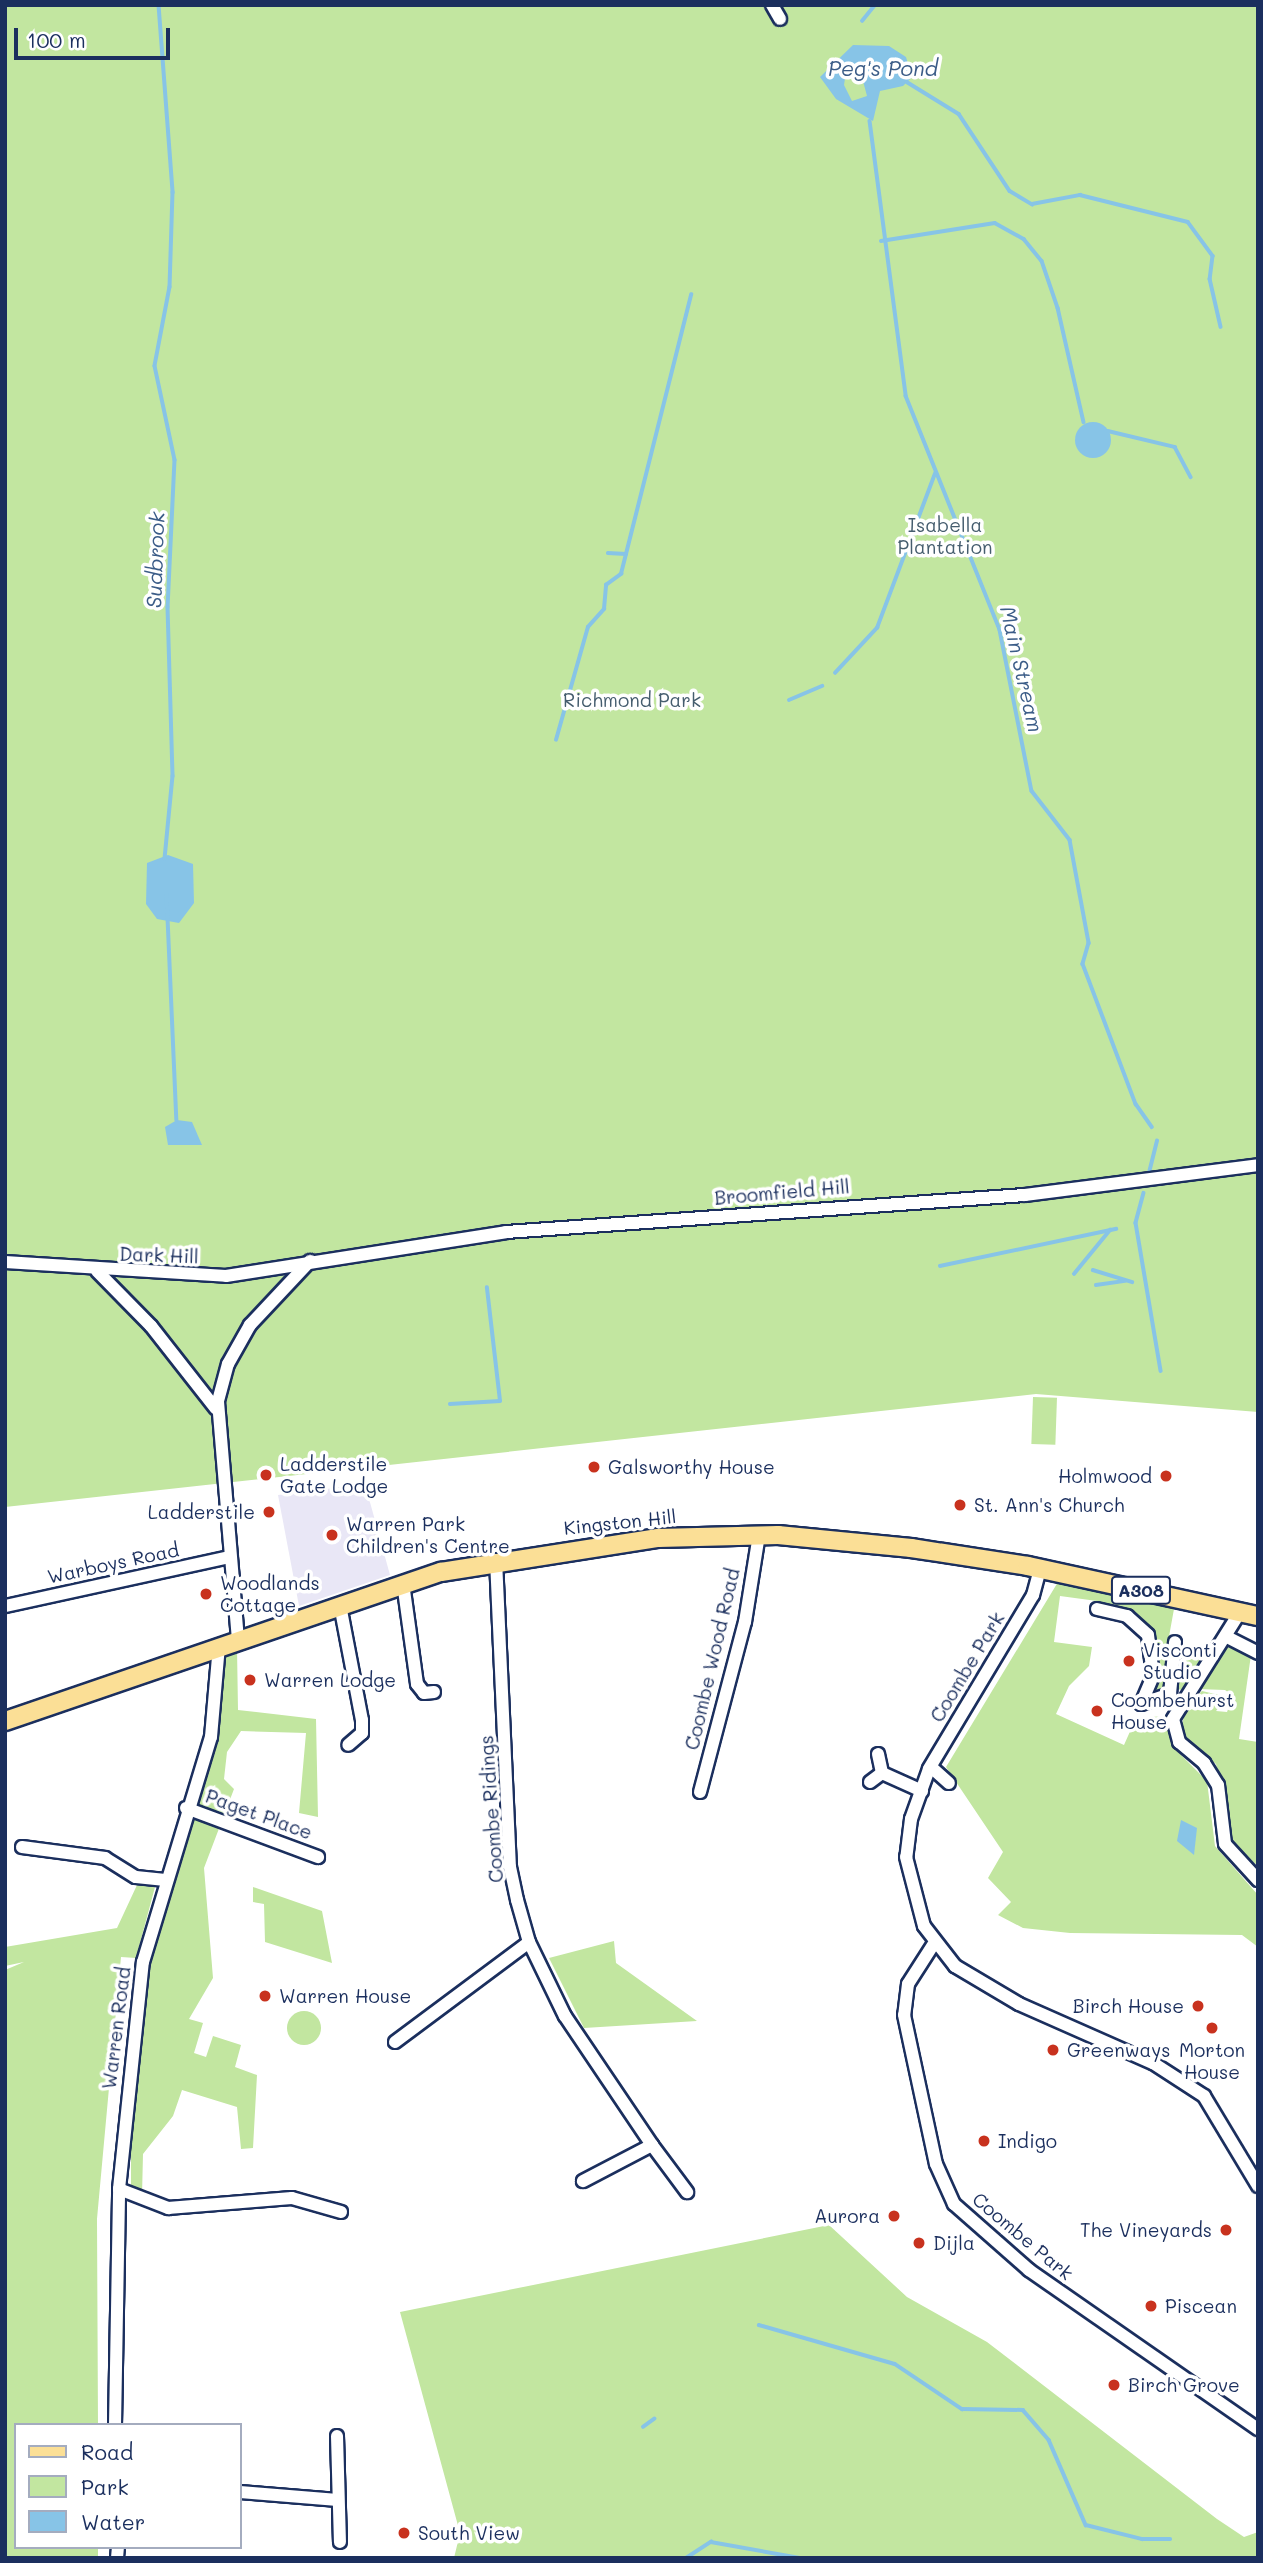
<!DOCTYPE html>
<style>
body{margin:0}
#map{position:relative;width:1263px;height:2563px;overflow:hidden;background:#fff;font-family:Mali,sans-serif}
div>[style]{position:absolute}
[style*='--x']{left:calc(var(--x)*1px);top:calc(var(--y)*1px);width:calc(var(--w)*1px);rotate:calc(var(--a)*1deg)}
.built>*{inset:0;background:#e9e7f6}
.green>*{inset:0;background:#c2e6a0;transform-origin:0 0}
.round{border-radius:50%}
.water>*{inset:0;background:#87c4e7}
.stream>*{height:3.5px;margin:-1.75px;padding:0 1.75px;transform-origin:1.75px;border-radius:1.75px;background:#87c4e7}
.roads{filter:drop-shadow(2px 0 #1b2f5e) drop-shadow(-2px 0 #1b2f5e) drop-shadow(0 2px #1b2f5e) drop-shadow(0 -2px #1b2f5e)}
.minor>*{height:12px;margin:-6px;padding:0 6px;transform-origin:6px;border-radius:6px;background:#fff}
.primary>*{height:18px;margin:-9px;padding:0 9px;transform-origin:9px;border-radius:9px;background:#fbdf96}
.dots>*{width:19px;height:19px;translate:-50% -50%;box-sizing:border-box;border:4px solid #fff;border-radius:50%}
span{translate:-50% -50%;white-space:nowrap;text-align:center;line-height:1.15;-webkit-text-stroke:7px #fff;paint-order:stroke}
.shield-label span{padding:2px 5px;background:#fff;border:2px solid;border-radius:5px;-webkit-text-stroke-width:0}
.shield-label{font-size:18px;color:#1b2f5e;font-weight:700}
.park-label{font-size:19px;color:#455d6e}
.street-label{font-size:19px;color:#1b2f5e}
.poi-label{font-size:19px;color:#1b2f5e}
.left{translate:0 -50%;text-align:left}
.right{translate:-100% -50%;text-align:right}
.water-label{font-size:21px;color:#3b5c87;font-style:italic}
.frame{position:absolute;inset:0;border:7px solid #1b2f5e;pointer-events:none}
.legend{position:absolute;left:14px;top:2423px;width:228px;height:126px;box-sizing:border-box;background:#fff;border:2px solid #a4acbf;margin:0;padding:9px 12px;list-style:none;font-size:21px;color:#1b2f5e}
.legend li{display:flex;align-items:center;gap:14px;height:35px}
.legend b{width:35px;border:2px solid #a4acbf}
.scale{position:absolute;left:14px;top:28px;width:156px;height:32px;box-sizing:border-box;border:4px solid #1b2f5e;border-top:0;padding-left:9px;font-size:21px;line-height:24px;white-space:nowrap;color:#1b2f5e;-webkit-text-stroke:5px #fff;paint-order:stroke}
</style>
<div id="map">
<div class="built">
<i style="clip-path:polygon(365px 1484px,390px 1575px,299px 1606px,278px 1495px)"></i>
</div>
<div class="green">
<i style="clip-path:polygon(5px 5px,1258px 5px,1258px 1412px,1036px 1394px,5px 1507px)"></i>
<i style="left:1033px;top:1397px;width:24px;height:47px;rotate:2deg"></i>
<i style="clip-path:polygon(1058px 1582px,1174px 1609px,1168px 1642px,1210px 1652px,1181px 1690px,1169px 1686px,1155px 1698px,1147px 1689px,1148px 1631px,1097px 1601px,1060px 1596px,1054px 1642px,1092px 1647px,1089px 1666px,1069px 1686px,1056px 1714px,1124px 1745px,1136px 1718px,1166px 1716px,1174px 1748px,1207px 1781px,1215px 1846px,1258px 1895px,1258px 1947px,1242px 1935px,1070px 1933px,1023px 1928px,998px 1915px,1011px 1902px,988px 1878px,1003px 1852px,946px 1767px)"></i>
<i style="clip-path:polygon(1228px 1641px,1251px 1655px,1239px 1739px,1258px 1742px,1258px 1866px,1231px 1843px,1216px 1764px,1189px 1744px,1181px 1728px,1187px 1705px,1202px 1691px,1228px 1697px,1216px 1711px,1227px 1712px,1233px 1696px,1225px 1690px,1198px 1689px)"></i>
<i style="clip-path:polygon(237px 1648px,238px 1710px,316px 1719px,318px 1817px,299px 1813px,306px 1733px,241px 1731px,227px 1752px,224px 1779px,234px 1789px,204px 1868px,213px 1978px,189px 2019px,203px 2023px,194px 2053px,206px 2057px,213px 2036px,241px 2045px,235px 2067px,257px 2075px,253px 2148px,241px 2149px,237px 2107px,182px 2090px,173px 2116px,143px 2154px,142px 2196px,131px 2190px,131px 2123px,153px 1945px,225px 1653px)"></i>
<i style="clip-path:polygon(137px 1885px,155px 1887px,136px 1958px,121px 1957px,97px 2219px,98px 2425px,16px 2425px,16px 2547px,98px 2547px,98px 2558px,5px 2558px,5px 1970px,24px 1962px,5px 1966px,5px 1947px,117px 1928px)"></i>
<i style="clip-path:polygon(253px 1887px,322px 1911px,332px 1963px,265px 1942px,264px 1904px,253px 1902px)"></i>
<i style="clip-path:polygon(614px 1941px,616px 1963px,697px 2021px,584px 2028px,549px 1958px)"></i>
<i class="round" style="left:287px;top:2011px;width:34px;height:34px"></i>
<i style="clip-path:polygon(829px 2225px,907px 2297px,987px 2342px,1217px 2519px,1244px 2537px,1258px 2532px,1258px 2558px,454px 2558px,460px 2533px,400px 2312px)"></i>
</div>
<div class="water">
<i style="clip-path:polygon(evenodd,853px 45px,889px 46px,906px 57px,912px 77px,903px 86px,880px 91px,873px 121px,836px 99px,820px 77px,853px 45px,847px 66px,859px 66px,867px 96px,852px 101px,844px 85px,847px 66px)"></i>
<i class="round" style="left:1075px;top:422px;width:36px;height:36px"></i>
<i style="clip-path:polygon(168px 855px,193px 864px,194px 903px,179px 923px,157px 919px,146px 904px,147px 863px)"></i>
<i style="clip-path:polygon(177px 1120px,192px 1122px,202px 1145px,168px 1145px,165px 1127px)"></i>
<i style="clip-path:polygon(1181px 1820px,1197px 1828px,1194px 1855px,1177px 1841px)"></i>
</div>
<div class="stream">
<i style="--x:159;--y:5;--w:188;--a:85.7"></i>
<i style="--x:173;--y:192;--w:95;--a:91.8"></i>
<i style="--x:170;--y:287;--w:80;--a:100.8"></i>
<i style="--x:155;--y:366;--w:96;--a:78"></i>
<i style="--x:175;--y:460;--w:147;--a:92.7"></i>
<i style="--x:168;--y:607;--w:169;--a:88.3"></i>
<i style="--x:173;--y:776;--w:83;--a:95.5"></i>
<i style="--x:862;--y:21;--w:21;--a:-51"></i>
<i style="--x:907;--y:82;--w:61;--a:31.6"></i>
<i style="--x:959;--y:114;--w:92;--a:56.5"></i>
<i style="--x:1010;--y:191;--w:26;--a:31"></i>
<i style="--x:1032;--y:204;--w:49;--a:-10.6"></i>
<i style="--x:1080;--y:195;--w:111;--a:14"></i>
<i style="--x:1188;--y:222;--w:42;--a:53.7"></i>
<i style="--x:1213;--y:256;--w:23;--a:97"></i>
<i style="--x:1210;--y:279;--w:49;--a:77.1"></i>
<i style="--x:870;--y:121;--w:277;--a:82.5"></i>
<i style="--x:906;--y:396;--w:252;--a:68.1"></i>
<i style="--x:1000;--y:630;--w:164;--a:78.8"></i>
<i style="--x:1032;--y:791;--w:62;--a:52.2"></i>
<i style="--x:1070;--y:840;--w:105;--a:79.5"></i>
<i style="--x:1089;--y:943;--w:22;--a:106"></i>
<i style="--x:1083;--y:964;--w:150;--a:69.3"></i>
<i style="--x:1136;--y:1104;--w:28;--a:55"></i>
<i style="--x:881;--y:241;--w:115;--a:-9"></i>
<i style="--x:995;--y:223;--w:33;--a:29"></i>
<i style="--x:1024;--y:239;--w:28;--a:51"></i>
<i style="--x:1042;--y:261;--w:50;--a:71.2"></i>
<i style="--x:1058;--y:308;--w:117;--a:77.2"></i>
<i style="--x:1108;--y:431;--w:69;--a:13.4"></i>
<i style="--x:1175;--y:447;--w:34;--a:62"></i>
<i style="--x:608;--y:553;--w:18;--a:3"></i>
<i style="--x:835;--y:673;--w:62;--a:-47"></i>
<i style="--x:877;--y:628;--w:165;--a:-69.4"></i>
<i style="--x:789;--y:700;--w:36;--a:-23"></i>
<i style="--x:556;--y:740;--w:117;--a:-74.2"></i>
<i style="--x:588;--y:627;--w:24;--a:-48"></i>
<i style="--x:604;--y:609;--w:24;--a:-85"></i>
<i style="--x:606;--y:585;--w:19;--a:-36"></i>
<i style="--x:621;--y:574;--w:288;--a:-75.9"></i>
<i style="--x:167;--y:895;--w:225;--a:87.5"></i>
<i style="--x:1149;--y:1173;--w:33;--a:-76"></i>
<i style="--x:1144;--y:1193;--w:31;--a:105"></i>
<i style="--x:1136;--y:1223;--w:150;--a:80.4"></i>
<i style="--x:940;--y:1266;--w:180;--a:-11.9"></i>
<i style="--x:1093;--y:1270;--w:41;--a:17.1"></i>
<i style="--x:1074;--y:1274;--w:57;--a:-50.7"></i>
<i style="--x:1096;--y:1285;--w:29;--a:-8"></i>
<i style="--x:450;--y:1404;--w:50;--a:-3.4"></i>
<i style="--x:500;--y:1401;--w:114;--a:-96.6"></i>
<i style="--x:759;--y:2325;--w:141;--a:16"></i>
<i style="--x:895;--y:2364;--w:81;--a:33.9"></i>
<i style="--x:962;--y:2409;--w:61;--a:0.9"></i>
<i style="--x:1023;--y:2410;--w:40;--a:49"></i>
<i style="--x:1049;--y:2440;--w:93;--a:66.5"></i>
<i style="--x:1086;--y:2525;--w:58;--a:14"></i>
<i style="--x:1142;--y:2539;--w:28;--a:0"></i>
<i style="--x:643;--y:2427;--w:14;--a:-36"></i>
<i style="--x:686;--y:2558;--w:30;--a:-33"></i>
<i style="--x:711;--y:2542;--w:90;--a:10.2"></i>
</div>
<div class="roads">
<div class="minor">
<i style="--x:772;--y:5;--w:16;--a:60"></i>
<i style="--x:5;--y:1262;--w:221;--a:3.6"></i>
<i style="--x:226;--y:1276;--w:283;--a:-8.9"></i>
<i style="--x:506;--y:1232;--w:520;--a:-4.08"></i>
<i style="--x:1025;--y:1195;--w:235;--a:-7.3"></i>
<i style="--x:97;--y:1271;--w:77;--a:45.5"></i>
<i style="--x:151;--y:1326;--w:105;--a:51.9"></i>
<i style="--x:496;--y:1560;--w:307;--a:87.4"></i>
<i style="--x:510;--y:1867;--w:34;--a:78"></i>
<i style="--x:517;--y:1900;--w:44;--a:74.1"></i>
<i style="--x:529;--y:1942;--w:82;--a:64.1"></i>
<i style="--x:565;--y:2016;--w:156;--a:56"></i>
<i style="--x:652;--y:2145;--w:78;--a:152.4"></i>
<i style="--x:1040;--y:1569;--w:27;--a:105"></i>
<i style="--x:1033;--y:1595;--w:203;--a:120.9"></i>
<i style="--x:929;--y:1769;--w:53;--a:109.8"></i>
<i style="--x:911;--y:1819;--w:38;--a:97"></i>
<i style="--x:906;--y:1857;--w:71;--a:75.4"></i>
<i style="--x:924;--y:1926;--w:51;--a:52.2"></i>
<i style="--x:955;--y:1966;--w:74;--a:30.7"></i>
<i style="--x:1019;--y:2004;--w:146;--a:23.8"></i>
<i style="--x:1153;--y:2063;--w:61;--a:32.9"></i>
<i style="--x:1204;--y:2096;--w:105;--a:59"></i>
<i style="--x:403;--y:1583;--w:102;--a:82.1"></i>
<i style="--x:417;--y:1684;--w:11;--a:52"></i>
<i style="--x:424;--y:1693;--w:10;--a:-6"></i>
<i style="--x:340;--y:1605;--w:117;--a:79.2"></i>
<i style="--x:362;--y:1720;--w:13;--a:90"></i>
<i style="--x:362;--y:1733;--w:18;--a:139"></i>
<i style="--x:5;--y:1606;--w:229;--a:-12.3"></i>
<i style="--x:1097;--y:1609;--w:31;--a:13"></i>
<i style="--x:1127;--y:1616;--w:28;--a:42"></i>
<i style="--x:1148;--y:1635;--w:41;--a:83"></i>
<i style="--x:1153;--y:1676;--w:30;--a:113"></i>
<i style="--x:1141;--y:1704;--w:31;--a:-19"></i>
<i style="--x:1170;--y:1694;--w:52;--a:-84.5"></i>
<i style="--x:1240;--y:1612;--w:126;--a:122.1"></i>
<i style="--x:1173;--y:1719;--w:24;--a:75"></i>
<i style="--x:1179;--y:1742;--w:33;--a:40"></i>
<i style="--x:1204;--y:1763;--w:26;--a:58"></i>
<i style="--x:1218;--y:1785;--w:59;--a:83.2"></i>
<i style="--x:1225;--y:1844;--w:49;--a:47.5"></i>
<i style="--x:1227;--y:1637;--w:35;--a:27"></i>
<i style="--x:238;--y:1640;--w:240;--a:-94.8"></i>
<i style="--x:218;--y:1401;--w:38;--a:-75"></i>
<i style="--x:228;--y:1364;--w:45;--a:-60.6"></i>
<i style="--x:250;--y:1325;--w:88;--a:-46.8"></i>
<i style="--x:878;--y:1754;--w:19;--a:78"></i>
<i style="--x:882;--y:1773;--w:44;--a:24.2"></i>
<i style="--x:931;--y:1767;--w:24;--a:42"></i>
<i style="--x:870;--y:1782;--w:15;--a:-37"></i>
<i style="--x:700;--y:1792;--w:176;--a:-75.2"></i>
<i style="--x:745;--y:1622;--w:88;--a:-80.9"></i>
<i style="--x:186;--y:1808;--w:141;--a:20.4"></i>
<i style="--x:22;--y:1847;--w:84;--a:7.5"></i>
<i style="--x:105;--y:1858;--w:36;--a:32"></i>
<i style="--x:136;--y:1877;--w:27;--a:6"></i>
<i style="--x:933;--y:1945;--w:46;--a:122.7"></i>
<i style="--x:908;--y:1984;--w:31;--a:97"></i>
<i style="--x:904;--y:2015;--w:152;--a:77.9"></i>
<i style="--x:936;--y:2164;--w:44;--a:65.8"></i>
<i style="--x:954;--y:2204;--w:100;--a:41.3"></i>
<i style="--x:1029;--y:2270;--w:279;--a:34.8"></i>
<i style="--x:395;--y:2042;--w:167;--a:-36.7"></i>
<i style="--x:652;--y:2145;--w:59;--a:53.3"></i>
<i style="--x:119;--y:2189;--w:53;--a:21.2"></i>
<i style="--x:168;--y:2208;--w:124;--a:-4.6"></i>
<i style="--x:292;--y:2198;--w:51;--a:15.9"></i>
<i style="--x:115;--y:2425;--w:236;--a:-89"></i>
<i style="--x:119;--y:2189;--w:228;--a:-84"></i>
<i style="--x:143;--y:1962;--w:235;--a:-73.2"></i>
<i style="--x:211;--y:1737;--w:91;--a:-85"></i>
<i style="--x:337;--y:2436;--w:106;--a:88.4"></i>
<i style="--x:240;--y:2492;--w:98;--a:4.7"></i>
<i style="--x:117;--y:2558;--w:11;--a:-85"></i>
</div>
<div class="primary">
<i style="--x:5;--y:1721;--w:461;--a:-18.9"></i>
<i style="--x:441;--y:1572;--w:220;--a:-8.9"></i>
<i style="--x:658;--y:1538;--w:120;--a:-1.4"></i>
<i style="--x:778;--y:1535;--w:134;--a:5.6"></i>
<i style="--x:911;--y:1548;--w:118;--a:8.7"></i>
<i style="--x:1028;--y:1566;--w:235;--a:12.3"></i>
</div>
</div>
<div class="dots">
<i style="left:594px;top:1467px;background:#c8321e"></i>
<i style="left:266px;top:1475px;background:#c8321e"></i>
<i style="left:1166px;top:1476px;background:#c8321e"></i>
<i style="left:960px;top:1505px;background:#c8321e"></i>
<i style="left:269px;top:1512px;background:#c8321e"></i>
<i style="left:332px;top:1535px;background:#c8321e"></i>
<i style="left:206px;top:1594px;background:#c8321e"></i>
<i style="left:1129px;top:1661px;background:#c8321e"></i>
<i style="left:250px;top:1680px;background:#c8321e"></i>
<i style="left:1097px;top:1711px;background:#c8321e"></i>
<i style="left:265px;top:1996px;background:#c8321e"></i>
<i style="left:1198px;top:2006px;background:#c8321e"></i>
<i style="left:1212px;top:2028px;background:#c8321e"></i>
<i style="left:1053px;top:2050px;background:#c8321e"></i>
<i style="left:984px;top:2141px;background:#c8321e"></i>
<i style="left:894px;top:2216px;background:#c8321e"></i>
<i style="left:1226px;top:2230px;background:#c8321e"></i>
<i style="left:919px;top:2243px;background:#c8321e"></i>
<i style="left:1151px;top:2306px;background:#c8321e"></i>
<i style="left:1114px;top:2385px;background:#c8321e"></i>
<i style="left:404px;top:2533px;background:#c8321e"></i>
</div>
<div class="shield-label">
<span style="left:1141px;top:1590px">A308</span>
</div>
<div class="park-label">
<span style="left:945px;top:536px">Isabella<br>Plantation</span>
<span style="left:632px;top:700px">Richmond Park</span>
</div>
<div class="street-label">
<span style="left:782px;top:1192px;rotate:-5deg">Broomfield Hill</span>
<span style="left:159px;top:1255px;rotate:2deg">Dark Hill</span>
<span style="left:620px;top:1522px;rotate:-6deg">Kingston Hill</span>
<span style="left:113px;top:1563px;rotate:-12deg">Warboys Road</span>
<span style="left:712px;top:1659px;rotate:-77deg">Coombe Wood Road</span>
<span style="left:967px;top:1667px;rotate:-59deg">Coombe Park</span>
<span style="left:491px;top:1809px;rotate:-94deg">Coombe Ridings</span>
<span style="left:259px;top:1814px;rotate:20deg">Paget Place</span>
<span style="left:116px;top:2028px;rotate:-83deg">Warren Road</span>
<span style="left:1023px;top:2236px;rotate:40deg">Coombe Park</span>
</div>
<div class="poi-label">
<span class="left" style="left:280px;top:1475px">Ladderstile<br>Gate Lodge</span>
<span class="left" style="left:608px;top:1467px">Galsworthy House</span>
<span class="right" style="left:1152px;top:1476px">Holmwood</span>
<span class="left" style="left:974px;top:1505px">St. Ann's Church</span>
<span class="right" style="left:255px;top:1512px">Ladderstile</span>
<span class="left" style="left:346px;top:1535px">Warren Park<br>Children's Centre</span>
<span class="left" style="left:220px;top:1594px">Woodlands<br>Cottage</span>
<span class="left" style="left:1143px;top:1661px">Visconti<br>Studio</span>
<span class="left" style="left:264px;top:1680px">Warren Lodge</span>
<span class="left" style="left:1111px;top:1711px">Coombehurst<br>House</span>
<span class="left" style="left:279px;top:1996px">Warren House</span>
<span class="right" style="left:1184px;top:2006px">Birch House</span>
<span class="left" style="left:1067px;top:2050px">Greenways</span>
<span style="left:1212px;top:2061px">Morton<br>House</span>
<span class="left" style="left:998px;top:2141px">Indigo</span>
<span class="right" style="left:880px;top:2216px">Aurora</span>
<span class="right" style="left:1212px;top:2230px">The Vineyards</span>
<span class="left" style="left:933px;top:2243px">Dijla</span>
<span class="left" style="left:1165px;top:2306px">Piscean</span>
<span class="left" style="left:1128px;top:2385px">Birch Grove</span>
<span class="left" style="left:418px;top:2533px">South View</span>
</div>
<div class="water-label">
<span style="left:883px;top:68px">Peg's Pond</span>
<span style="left:155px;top:560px;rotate:-88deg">Sudbrook</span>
<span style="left:1022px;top:669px;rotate:77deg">Main Stream</span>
</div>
<div class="frame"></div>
<ul class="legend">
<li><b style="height:9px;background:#fbdf96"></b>Road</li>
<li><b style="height:19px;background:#c2e6a0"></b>Park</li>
<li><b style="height:19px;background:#87c4e7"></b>Water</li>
</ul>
<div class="scale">100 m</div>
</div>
